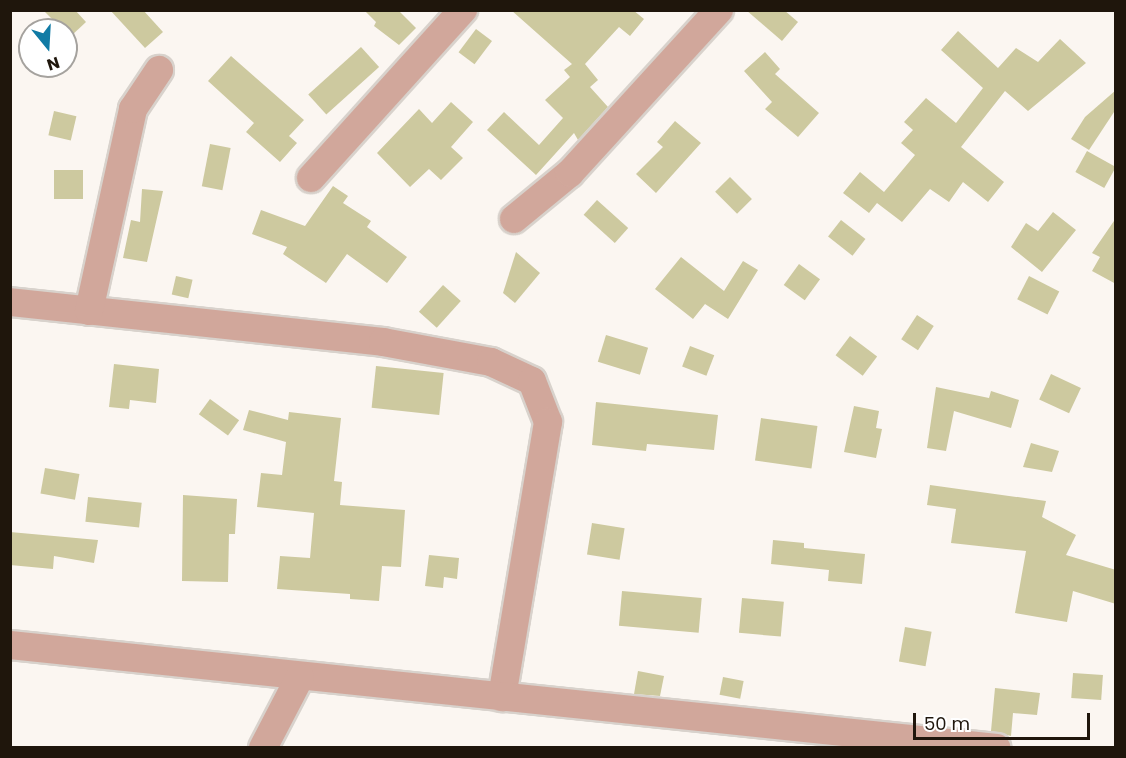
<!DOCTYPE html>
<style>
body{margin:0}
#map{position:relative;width:1126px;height:758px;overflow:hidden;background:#fbf6f1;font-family:Poppins,sans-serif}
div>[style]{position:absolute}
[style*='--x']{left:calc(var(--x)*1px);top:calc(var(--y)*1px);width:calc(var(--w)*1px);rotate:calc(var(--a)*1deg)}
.building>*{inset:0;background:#cdc99f;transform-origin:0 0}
.roads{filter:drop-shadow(2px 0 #d8d2cc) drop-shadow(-2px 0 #d8d2cc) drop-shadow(0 2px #d8d2cc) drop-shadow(0 -2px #d8d2cc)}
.minor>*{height:28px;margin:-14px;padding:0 14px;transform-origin:14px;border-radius:14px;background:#d1a79b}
span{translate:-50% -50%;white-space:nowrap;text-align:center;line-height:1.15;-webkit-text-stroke:4.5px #fff;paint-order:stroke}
.frame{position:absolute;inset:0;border:12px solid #1f160c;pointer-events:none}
.north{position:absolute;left:18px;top:18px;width:60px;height:60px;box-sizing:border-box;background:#fff;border:2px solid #a5a29e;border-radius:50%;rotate:162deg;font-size:16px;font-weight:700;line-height:24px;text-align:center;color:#1f160c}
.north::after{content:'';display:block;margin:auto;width:21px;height:27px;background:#117ba5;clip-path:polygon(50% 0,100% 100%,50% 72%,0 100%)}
.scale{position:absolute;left:913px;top:713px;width:177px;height:27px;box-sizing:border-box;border:3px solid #1f160c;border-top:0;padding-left:8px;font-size:18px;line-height:21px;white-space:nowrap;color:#1f160c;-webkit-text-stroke:4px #fff;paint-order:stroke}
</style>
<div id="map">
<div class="building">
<i style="clip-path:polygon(43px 10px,75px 10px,86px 22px,70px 37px)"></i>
<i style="clip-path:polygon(110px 10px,143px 10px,163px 32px,145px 48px)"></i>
<i style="clip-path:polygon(364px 10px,398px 10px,416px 28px,399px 45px,374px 26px,376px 22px)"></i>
<i style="clip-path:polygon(511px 10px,633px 10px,644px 19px,630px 36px,619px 27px,585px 64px,598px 80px,590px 87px,608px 107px,578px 140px,574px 133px,536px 175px,487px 130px,504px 112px,539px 145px,563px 118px,545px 100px,570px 77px,564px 70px,572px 64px)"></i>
<i style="clip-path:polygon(746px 10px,784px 10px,798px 22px,782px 41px)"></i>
<i style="left:476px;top:29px;width:20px;height:29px;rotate:37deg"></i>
<i style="clip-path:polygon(958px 31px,998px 68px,1016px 48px,1038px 62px,1060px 39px,1086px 63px,1028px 111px,1005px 91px,961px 147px,1004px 182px,988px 202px,963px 182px,949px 202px,930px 189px,902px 222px,877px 203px,869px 213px,843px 193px,860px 172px,884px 192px,915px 155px,901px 143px,913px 130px,904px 122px,926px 98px,956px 123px,983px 88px,941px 50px)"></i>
<i style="left:361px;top:47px;width:27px;height:71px;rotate:48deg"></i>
<i style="clip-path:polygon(765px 52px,780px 69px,775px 74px,819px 113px,798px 137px,765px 109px,772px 102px,744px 71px)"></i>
<i style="clip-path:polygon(231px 56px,304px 120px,289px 136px,297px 143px,280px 162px,246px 132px,254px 123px,208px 81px)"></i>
<i style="clip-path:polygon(1116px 90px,1116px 109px,1089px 150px,1071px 139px,1085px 117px)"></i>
<i style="clip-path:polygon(451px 102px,473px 122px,451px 147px,463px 158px,441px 180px,429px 169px,410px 187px,377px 153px,419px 109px,432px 123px)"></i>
<i style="left:54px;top:111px;width:23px;height:25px;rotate:13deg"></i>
<i style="clip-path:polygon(675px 121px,701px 143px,656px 193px,636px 174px,663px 147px,657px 142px)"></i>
<i style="left:210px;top:144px;width:21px;height:43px;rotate:11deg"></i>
<i style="left:1087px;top:151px;width:33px;height:24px;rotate:29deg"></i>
<i style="left:54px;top:170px;width:29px;height:29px"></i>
<i style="left:730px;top:177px;width:31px;height:21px;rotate:45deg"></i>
<i style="clip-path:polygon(333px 186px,348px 196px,343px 203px,371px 221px,367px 227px,407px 257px,387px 283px,347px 254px,326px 283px,283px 254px,287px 247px,252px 234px,261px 210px,305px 226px)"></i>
<i style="clip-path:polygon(142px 189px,163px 191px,147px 262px,123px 258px,131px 220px,140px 222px)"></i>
<i style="left:597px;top:200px;width:42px;height:20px;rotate:42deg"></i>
<i style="clip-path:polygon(1053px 212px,1076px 230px,1042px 272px,1011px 247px,1026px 223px,1038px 231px)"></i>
<i style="clip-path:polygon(1116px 218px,1116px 284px,1092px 271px,1100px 257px,1092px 253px)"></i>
<i style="left:841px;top:220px;width:31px;height:21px;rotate:38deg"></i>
<i style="clip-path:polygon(516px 252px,540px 273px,515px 303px,503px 293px)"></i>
<i style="clip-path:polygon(681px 257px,724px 291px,743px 261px,758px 270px,728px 319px,705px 304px,693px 319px,655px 289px)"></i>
<i style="left:799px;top:264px;width:26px;height:26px;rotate:36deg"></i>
<i style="left:176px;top:276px;width:17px;height:19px;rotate:13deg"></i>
<i style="left:1029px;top:276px;width:34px;height:26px;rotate:27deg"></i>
<i style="left:443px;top:285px;width:24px;height:36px;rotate:42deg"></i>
<i style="left:917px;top:315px;width:20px;height:29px;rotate:33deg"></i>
<i style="left:606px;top:335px;width:44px;height:28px;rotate:17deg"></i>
<i style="left:850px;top:336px;width:34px;height:24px;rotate:37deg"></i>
<i style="left:690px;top:346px;width:26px;height:22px;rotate:21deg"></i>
<i style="clip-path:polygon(114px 364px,159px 369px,156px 403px,130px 400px,129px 409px,109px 407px)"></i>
<i style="left:376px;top:366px;width:68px;height:42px;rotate:6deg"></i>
<i style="left:1051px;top:374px;width:33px;height:28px;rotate:25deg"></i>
<i style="clip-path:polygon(936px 387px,989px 398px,991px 391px,1019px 400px,1011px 428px,954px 411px,946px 451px,927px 448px)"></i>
<i style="left:210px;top:399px;width:36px;height:19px;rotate:36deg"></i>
<i style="clip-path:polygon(596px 402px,718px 415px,714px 450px,647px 444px,646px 451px,592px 445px)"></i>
<i style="clip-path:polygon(854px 406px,879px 411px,876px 428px,882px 429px,876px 458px,844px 452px)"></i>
<i style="clip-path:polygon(249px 410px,288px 420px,289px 412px,341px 418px,334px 481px,342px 482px,340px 505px,405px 510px,401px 567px,382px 566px,379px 601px,350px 599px,350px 594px,277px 589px,280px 556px,310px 558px,314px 513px,257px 507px,261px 473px,282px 475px,286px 442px,243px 430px)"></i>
<i style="left:761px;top:418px;width:57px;height:43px;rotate:8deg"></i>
<i style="clip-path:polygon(1031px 443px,1059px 451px,1052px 472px,1023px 467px)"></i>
<i style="left:45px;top:468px;width:35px;height:26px;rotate:10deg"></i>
<i style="clip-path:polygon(930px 485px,1046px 501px,1042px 517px,1076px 535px,1066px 555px,1116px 570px,1116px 604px,1073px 591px,1067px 622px,1015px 613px,1026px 551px,951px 543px,956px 509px,927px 505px)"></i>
<i style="clip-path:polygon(183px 495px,237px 499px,235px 534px,229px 534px,228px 582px,182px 581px)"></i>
<i style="left:88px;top:497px;width:54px;height:25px;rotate:6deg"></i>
<i style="left:592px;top:523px;width:33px;height:32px;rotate:9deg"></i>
<i style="clip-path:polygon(10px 532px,98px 540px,94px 563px,54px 556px,53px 569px,10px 565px)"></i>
<i style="clip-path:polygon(773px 540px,804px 543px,804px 548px,865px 554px,862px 584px,828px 581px,829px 570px,771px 564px)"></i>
<i style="clip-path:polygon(429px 555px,459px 558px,457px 579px,444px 577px,443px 588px,425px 586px)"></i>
<i style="left:622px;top:591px;width:80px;height:35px;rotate:5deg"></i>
<i style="left:742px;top:598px;width:42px;height:35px;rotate:5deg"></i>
<i style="left:905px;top:627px;width:27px;height:35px;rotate:10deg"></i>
<i style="clip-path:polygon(638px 671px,664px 676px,660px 696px,634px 694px)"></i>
<i style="left:1073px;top:673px;width:30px;height:25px;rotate:4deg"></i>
<i style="left:723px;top:677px;width:21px;height:18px;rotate:11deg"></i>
<i style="clip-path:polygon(995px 688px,1040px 693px,1037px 715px,1013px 713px,1011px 736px,991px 731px)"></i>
</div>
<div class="roads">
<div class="minor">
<i style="--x:311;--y:178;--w:227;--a:-47.9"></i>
<i style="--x:514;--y:219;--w:72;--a:-39.4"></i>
<i style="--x:570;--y:173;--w:221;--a:-47.6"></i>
<i style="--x:10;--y:302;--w:375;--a:6.1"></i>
<i style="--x:383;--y:342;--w:110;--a:10.5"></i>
<i style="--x:491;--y:362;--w:45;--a:24.9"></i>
<i style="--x:532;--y:381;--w:44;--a:68.7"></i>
<i style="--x:548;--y:422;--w:279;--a:99.5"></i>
<i style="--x:89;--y:311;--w:207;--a:-77.7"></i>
<i style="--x:133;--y:109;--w:47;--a:-56.3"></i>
<i style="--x:10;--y:645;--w:992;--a:5.96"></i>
<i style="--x:263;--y:748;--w:80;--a:-62.5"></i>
</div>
</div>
<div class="frame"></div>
<div class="north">N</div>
<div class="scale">50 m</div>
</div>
